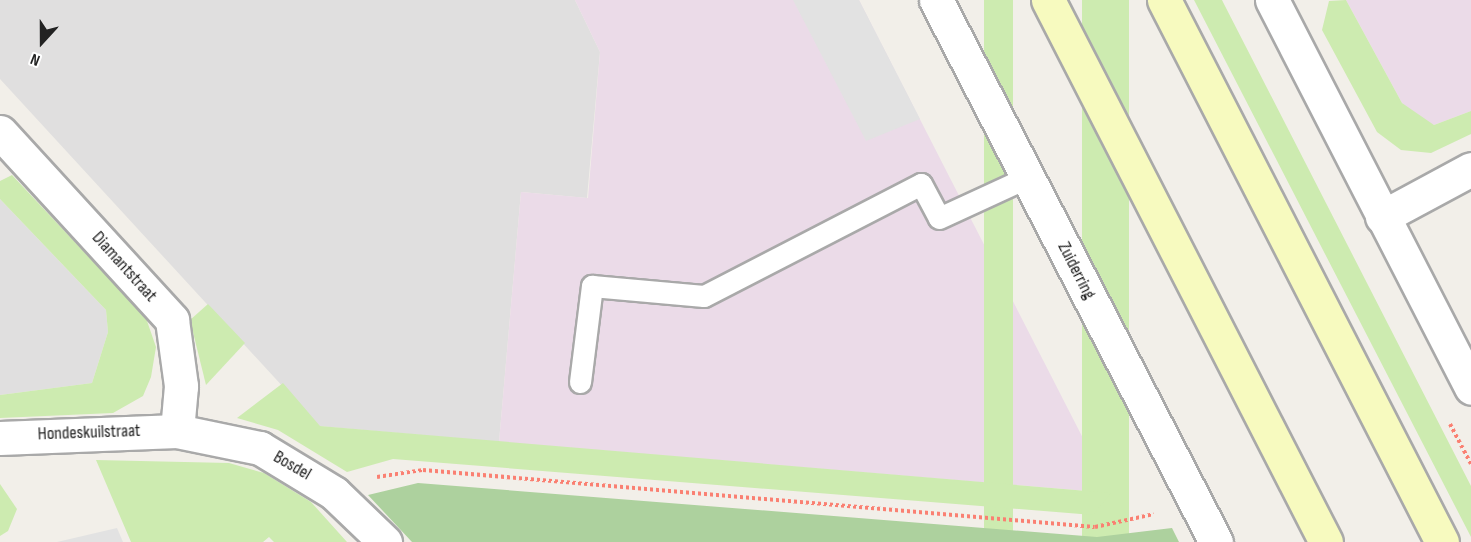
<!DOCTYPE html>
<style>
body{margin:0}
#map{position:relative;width:1471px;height:542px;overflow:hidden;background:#f2efe9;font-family:"Sofia Sans Condensed",sans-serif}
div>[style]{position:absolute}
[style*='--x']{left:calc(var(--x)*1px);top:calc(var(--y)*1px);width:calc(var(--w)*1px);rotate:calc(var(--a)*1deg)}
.residential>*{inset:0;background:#e0dfdf}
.industrial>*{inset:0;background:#ebdbe8}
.grass>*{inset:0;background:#cdebb0;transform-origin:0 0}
.forest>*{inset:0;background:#add19e}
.parking>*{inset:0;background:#e2e2e2}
.path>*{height:4px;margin-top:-2px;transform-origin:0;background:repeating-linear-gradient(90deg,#fa8072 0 3px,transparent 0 6px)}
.roads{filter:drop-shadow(2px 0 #a9a9a9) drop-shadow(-2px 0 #a9a9a9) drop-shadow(0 2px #a9a9a9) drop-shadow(0 -2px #a9a9a9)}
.lane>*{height:21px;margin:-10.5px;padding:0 10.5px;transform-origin:10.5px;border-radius:10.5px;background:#fff}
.street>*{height:33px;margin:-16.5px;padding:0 16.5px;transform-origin:16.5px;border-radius:16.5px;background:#fff}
.secondary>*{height:33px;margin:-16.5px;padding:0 16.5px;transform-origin:16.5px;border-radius:16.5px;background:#f7fabf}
span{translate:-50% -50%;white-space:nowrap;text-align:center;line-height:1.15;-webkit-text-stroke:4.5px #fff;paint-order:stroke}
.street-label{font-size:18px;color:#222}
.north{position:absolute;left:12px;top:12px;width:60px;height:60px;-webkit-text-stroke:4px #fff;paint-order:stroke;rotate:201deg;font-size:16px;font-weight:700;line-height:24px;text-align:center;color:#222}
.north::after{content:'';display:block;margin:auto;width:21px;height:27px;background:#222;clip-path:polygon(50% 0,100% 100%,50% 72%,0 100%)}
</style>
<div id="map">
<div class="residential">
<i style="clip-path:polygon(0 0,575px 0,600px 52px,587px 198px,521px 192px,499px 442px,319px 426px,0 79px)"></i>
<i style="clip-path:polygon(0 199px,106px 310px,108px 332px,92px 383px,0 395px)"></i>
</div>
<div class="industrial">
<i style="clip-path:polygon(575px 0,859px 0,1111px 493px,499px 442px,521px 192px,588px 198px,600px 52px)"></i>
<i style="clip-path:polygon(1346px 0,1471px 0,1471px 111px,1434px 125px,1421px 121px,1402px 103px)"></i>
</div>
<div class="grass">
<i style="left:984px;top:0;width:29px;height:610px"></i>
<i style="left:1082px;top:0;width:47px;height:611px"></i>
<i style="clip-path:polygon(1194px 0,1222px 0,1225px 6px,1471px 486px,1471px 537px)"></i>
<i style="clip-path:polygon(1346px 0,1402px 103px,1434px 125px,1471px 111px,1471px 134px,1431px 153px,1401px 150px,1377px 132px,1322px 30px,1329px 1px)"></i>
<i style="clip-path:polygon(12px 175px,146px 318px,156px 347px,151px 377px,143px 396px,113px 413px,0 418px,0 395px,92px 383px,108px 332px,106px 310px,0 199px,0 181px)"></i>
<i style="clip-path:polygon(208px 304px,245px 343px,206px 385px,190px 320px)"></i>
<i style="clip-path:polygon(283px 383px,320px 426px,1111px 493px,1093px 515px,393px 459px,347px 472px,278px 430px,237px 418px)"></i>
<i style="clip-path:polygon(96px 460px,229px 463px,264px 473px,311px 502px,347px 542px,274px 542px,269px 537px,263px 542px,131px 542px)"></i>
<i style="clip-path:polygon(0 484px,17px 509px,8px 531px,0 536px)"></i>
</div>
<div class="forest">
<i style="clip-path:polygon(418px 483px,1097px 537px,1172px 528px,1179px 542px,412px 542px,368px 495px)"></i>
</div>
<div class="parking">
<i style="clip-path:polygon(793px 0,859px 0,920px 119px,866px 141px)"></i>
<i style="clip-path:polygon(117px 528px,123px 542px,57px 542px)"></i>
</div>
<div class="path">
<i style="--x:1450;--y:424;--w:45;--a:62.3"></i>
<i style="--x:377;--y:477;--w:47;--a:-8.7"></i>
<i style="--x:423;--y:470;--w:674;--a:4.85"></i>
<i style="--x:1095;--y:527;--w:60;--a:-12.4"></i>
</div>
<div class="roads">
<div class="lane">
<i style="--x:580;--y:382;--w:97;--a:-82.9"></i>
<i style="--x:592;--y:286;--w:112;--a:5.1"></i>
<i style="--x:704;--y:296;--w:244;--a:-27.3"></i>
<i style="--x:921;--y:184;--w:38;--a:62"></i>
<i style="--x:939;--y:218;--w:98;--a:-24.7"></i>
</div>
<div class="street">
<i style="--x:936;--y:0;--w:610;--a:62.68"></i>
<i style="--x:1272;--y:0;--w:436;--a:62.8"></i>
<i style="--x:0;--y:132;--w:255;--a:47.5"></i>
<i style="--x:172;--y:320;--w:67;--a:82.2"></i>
<i style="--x:181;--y:386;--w:45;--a:95.1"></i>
<i style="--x:1382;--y:217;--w:101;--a:-28.3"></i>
<i style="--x:0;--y:438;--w:177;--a:-2.3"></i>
<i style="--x:177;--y:431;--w:85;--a:11.6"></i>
<i style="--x:260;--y:448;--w:87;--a:31.3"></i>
<i style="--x:334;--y:493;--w:71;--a:43.9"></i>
</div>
<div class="secondary">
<i style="--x:1048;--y:0;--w:609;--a:62.85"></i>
<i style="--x:1164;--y:0;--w:609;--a:62.85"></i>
</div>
</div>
<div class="street-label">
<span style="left:124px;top:267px;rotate:48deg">Diamantstraat</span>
<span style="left:1076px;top:271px;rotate:63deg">Zuiderring</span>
<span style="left:89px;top:433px;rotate:-2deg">Hondeskuilstraat</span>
<span style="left:292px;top:466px;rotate:30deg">Bosdel</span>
</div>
<div class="north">N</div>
</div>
